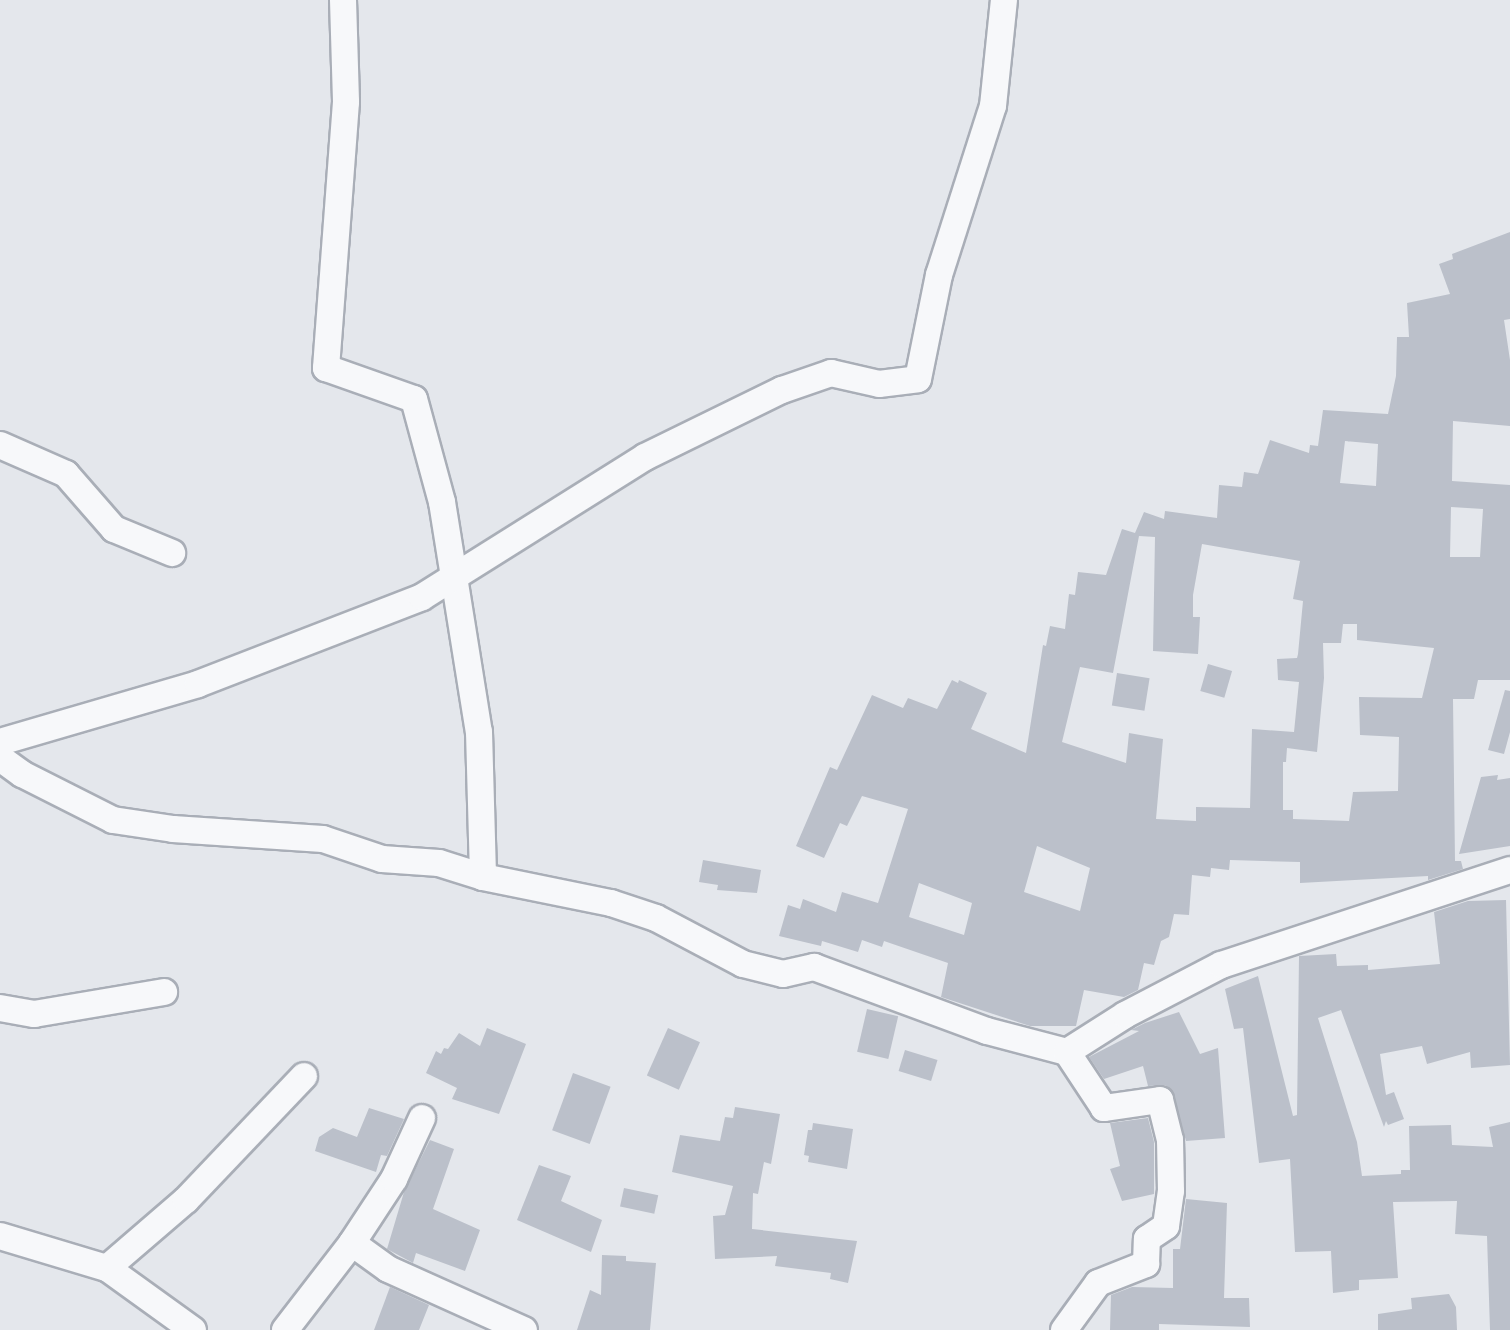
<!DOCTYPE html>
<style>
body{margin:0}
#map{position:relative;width:1510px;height:1330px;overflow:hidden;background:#e4e7ec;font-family:Poppins,sans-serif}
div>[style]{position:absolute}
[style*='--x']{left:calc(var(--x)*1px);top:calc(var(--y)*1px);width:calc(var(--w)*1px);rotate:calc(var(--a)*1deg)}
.building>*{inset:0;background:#bbc0ca;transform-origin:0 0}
.roads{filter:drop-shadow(2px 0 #a9aeb7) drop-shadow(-2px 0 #a9aeb7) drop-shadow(0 2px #a9aeb7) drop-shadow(0 -2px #a9aeb7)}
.minor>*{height:26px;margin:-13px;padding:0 13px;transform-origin:13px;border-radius:13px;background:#f7f8fa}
span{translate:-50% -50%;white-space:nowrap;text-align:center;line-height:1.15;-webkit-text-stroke:6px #f4f6f9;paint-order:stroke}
</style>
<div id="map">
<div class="building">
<i style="clip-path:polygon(evenodd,1510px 232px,1510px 319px,1504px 320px,1510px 360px,1510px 426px,1453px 421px,1452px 481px,1510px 485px,1510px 680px,1478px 680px,1474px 699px,1453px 699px,1455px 861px,1461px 861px,1463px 869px,1428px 880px,1428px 876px,1300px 883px,1300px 862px,1230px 860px,1229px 870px,1211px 868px,1210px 877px,1192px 875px,1189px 915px,1174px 914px,1169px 937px,1161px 941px,1154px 965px,1144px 963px,1138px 990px,1124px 997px,1084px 990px,1076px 1026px,1030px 1026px,941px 997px,948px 963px,884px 941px,882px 947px,862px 940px,858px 952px,822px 941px,821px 946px,779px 936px,788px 905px,800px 909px,803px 899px,836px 912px,842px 892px,878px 903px,908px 809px,862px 796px,847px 826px,840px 823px,824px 858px,796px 846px,830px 767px,837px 770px,872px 695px,903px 708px,908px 698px,937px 709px,952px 680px,958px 683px,959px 680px,987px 693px,971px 729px,1026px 753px,1043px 645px,1046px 646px,1050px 626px,1065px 629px,1069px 594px,1075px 595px,1078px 572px,1106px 575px,1122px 529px,1135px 533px,1144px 512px,1164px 519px,1165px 511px,1217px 518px,1219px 485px,1242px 487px,1244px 472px,1258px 474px,1270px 440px,1309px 453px,1310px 445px,1318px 446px,1323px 410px,1388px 414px,1396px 376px,1397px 337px,1409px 337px,1407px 303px,1450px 294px,1439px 264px,1453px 259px,1452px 254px,1510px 232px,1345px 441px,1378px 444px,1376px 486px,1340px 483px,1345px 441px,1510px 232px,1451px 507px,1483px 509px,1480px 557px,1450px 557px,1451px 507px,1510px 232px,1139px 536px,1155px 537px,1153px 651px,1198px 654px,1200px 617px,1193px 617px,1193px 595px,1202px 544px,1300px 561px,1293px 599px,1303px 601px,1298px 654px,1297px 658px,1277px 659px,1278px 680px,1299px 682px,1294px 732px,1252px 729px,1250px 808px,1196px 807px,1196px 821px,1156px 819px,1163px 739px,1129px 733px,1126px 763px,1062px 742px,1080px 667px,1113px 673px,1139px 536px,1510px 232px,1343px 624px,1357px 624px,1357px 640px,1434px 648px,1422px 698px,1359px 697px,1360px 735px,1399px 737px,1398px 791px,1353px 792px,1349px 821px,1293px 819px,1293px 810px,1283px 810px,1283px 762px,1286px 762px,1287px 748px,1317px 752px,1324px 678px,1323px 643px,1341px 643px,1343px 624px,1510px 232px,1037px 846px,1090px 868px,1080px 911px,1024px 892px,1037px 846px,1510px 232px,919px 883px,972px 903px,964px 935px,909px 917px,919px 883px)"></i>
<i style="left:1208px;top:664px;width:25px;height:28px;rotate:16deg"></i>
<i style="left:1117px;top:673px;width:33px;height:33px;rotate:9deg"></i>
<i style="clip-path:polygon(1505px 690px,1510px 691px,1510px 732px,1504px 754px,1488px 750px)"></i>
<i style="clip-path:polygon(1498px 775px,1497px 780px,1510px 778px,1510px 846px,1459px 854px,1481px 777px)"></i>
<i style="clip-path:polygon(703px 860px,761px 870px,757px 893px,717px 890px,718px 885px,699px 882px)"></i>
<i style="clip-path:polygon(1506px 900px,1510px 1065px,1471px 1068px,1470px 1052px,1427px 1064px,1422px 1046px,1380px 1054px,1386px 1095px,1394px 1092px,1404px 1119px,1388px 1125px,1386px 1121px,1384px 1127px,1341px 1010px,1318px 1018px,1357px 1142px,1362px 1176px,1401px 1174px,1401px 1170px,1410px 1170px,1409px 1126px,1451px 1125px,1452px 1145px,1493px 1147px,1489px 1127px,1510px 1122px,1510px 1330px,1490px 1330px,1487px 1236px,1455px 1234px,1457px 1201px,1393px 1202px,1398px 1278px,1359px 1280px,1359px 1290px,1333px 1293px,1331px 1251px,1295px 1252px,1290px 1159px,1259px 1163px,1243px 1028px,1234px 1029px,1225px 989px,1258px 976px,1293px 1116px,1297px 1115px,1299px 956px,1336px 954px,1337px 966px,1368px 965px,1368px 970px,1440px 964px,1434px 912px,1468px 901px)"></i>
<i style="left:867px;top:1009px;width:32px;height:44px;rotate:13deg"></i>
<i style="clip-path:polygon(1179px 1012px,1200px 1054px,1218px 1048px,1225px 1138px,1186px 1141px,1171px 1089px,1165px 1085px,1148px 1086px,1143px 1066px,1104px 1079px,1089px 1057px,1139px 1031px,1131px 1030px,1145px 1023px)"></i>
<i style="clip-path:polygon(487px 1028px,526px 1044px,499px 1114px,452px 1099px,457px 1088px,426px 1073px,436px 1051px,441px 1054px,444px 1048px,448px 1049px,459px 1033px,480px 1046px)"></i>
<i style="left:668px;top:1028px;width:35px;height:52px;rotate:24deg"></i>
<i style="left:905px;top:1050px;width:34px;height:22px;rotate:17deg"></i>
<i style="left:573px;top:1073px;width:40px;height:61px;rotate:20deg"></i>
<i style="clip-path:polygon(735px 1107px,780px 1114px,771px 1164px,764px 1162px,758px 1194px,753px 1193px,752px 1229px,857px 1241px,848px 1283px,830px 1279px,831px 1273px,775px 1266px,777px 1256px,715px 1259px,713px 1216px,725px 1215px,733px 1186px,672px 1172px,680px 1135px,720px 1141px,725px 1117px,733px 1118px)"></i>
<i style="clip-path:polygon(369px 1108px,404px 1119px,387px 1156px,381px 1155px,376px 1172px,315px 1151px,319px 1137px,333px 1128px,357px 1137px)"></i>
<i style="clip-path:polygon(1148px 1118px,1154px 1142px,1154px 1194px,1122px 1201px,1110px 1169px,1120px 1166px,1110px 1123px)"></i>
<i style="clip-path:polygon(813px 1123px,853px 1129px,847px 1169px,808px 1162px,809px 1156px,804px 1155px,808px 1130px,812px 1130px)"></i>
<i style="clip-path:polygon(430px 1140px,454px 1149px,433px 1209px,480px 1230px,465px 1271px,416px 1253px,413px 1263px,387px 1249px,404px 1192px)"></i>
<i style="clip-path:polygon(539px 1165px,571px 1176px,561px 1201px,602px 1220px,591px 1252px,517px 1220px)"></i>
<i style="left:624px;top:1188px;width:35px;height:19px;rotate:12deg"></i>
<i style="clip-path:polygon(1186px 1199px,1227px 1203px,1224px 1298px,1249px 1298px,1250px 1327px,1159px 1324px,1159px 1330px,1110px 1330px,1111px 1295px,1132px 1287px,1173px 1288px,1173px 1249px,1180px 1249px)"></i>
<i style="clip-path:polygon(602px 1255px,626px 1256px,626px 1261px,656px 1263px,650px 1330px,577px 1330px,590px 1290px,601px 1295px)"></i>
<i style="clip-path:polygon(390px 1287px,429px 1305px,419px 1330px,374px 1330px)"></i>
<i style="clip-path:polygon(1449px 1294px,1456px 1307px,1457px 1330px,1378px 1330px,1378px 1314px,1412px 1309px,1411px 1298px)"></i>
</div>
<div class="roads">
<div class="minor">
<i style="--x:343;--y:0;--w:102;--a:88.3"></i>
<i style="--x:346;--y:102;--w:267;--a:94.3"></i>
<i style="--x:326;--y:368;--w:93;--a:19.4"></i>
<i style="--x:414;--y:399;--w:107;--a:74.8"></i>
<i style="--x:442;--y:502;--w:233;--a:80.9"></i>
<i style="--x:479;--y:732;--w:145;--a:88.4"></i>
<i style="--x:483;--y:877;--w:131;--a:11.5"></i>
<i style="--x:611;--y:903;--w:47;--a:18.4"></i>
<i style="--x:656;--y:918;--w:98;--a:27.9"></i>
<i style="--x:743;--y:964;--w:41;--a:14"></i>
<i style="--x:783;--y:974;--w:32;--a:-13"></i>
<i style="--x:814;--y:967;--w:184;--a:20.3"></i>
<i style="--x:987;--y:1031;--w:83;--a:14.7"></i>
<i style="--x:0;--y:445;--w:72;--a:23.7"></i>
<i style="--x:66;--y:474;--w:73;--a:48.9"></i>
<i style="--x:114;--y:529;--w:63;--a:22.5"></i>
<i style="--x:0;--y:742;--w:206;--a:-16.3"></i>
<i style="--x:198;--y:684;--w:240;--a:-21.2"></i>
<i style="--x:422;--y:597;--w:263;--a:-32.1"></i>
<i style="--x:645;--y:457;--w:153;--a:-26.1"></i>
<i style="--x:782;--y:390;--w:52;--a:-19.1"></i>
<i style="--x:831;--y:373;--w:49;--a:12.9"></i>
<i style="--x:879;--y:384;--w:39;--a:-7"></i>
<i style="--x:918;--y:379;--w:106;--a:-78.6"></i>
<i style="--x:939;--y:275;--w:177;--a:-72.3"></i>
<i style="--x:993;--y:106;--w:107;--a:-84.1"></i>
<i style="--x:0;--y:758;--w:27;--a:36"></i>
<i style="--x:22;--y:774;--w:102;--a:26.8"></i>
<i style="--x:113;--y:820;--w:61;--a:8.5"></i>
<i style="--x:173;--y:829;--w:150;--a:3.8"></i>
<i style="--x:323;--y:839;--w:62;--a:18.7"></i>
<i style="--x:382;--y:859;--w:57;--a:4"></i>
<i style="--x:439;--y:863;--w:46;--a:17.7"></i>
<i style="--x:0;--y:1008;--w:35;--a:10"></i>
<i style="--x:34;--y:1014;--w:132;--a:-9.6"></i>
<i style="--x:0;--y:1236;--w:112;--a:16.7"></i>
<i style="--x:107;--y:1268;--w:106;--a:35.8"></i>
<i style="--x:352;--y:1243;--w:44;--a:35.8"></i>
<i style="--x:388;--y:1269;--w:149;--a:24.2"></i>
<i style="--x:107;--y:1268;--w:104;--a:-40.7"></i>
<i style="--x:186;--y:1200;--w:171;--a:-46.4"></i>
<i style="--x:285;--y:1330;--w:110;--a:-52.4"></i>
<i style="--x:352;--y:1243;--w:77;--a:-56.7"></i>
<i style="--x:394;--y:1179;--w:67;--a:-65.3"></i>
<i style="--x:1064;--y:1330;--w:58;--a:-54.1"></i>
<i style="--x:1098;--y:1283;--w:52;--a:-21.6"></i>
<i style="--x:1146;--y:1264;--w:25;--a:-88"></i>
<i style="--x:1147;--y:1239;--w:23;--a:-34"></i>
<i style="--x:1166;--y:1226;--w:35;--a:-82"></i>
<i style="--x:1171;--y:1191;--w:51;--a:-91.1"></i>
<i style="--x:1170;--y:1140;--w:41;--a:-104"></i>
<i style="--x:1160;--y:1100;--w:57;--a:171.9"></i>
<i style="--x:1104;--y:1108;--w:67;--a:-123.5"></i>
<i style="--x:1067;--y:1052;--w:69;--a:-32.5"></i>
<i style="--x:1125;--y:1015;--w:108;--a:-27.5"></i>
<i style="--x:1221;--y:965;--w:304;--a:-18.2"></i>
</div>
</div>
</div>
